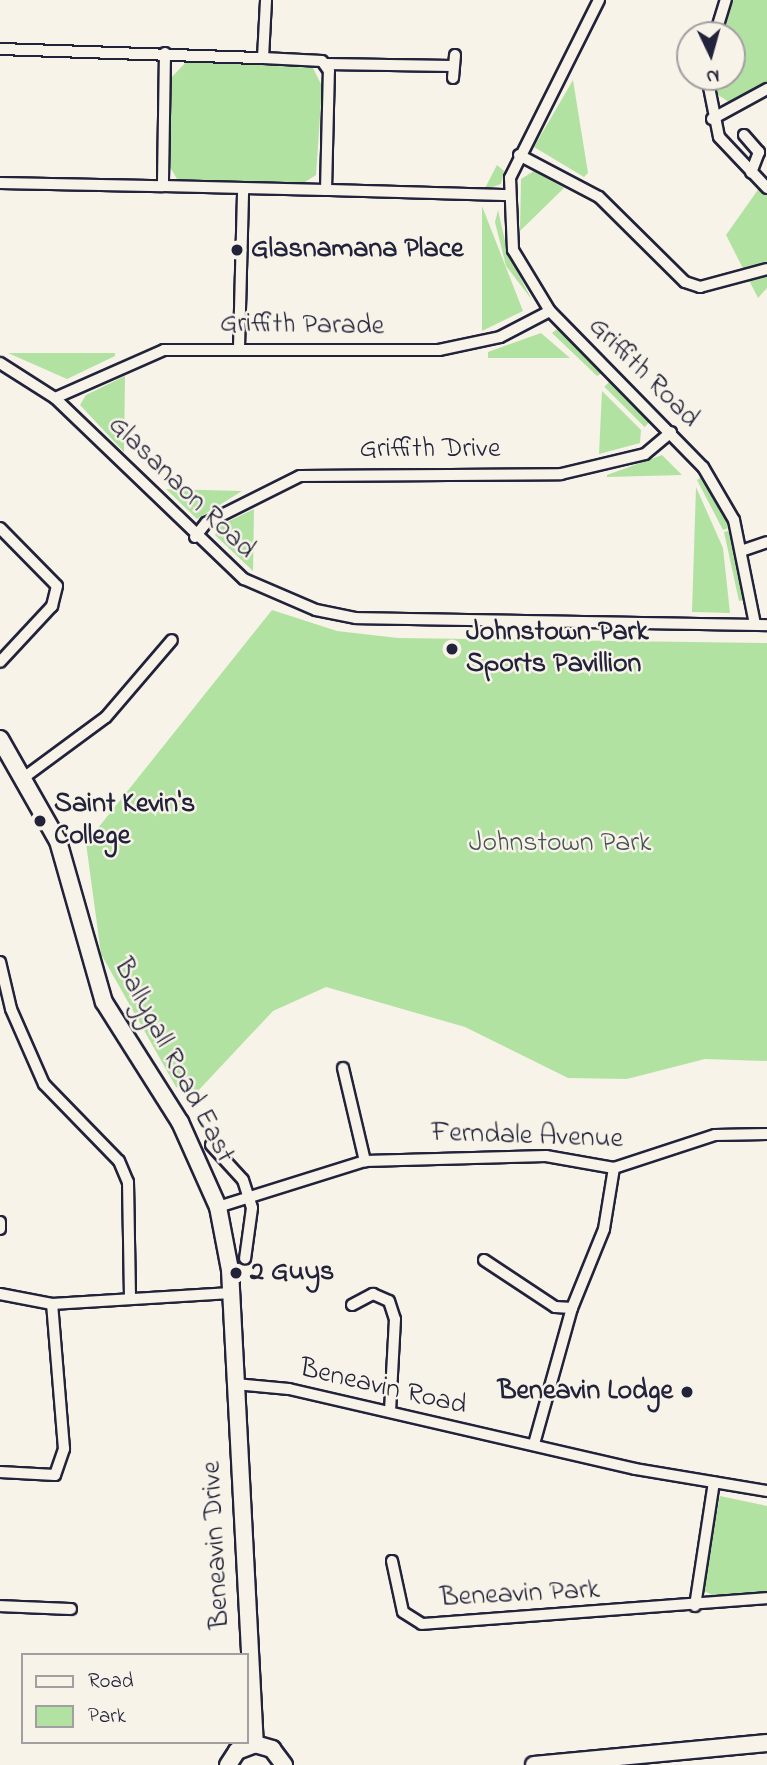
<!DOCTYPE html>
<style>
body{margin:0}
#map{position:relative;width:767px;height:1765px;overflow:hidden;background:#f7f3e8;font-family:"Indie Flower",sans-serif}
div>[style]{position:absolute}
[style*='--x']{left:calc(var(--x)*1px);top:calc(var(--y)*1px);width:calc(var(--w)*1px);rotate:calc(var(--a)*1deg)}
.green>*{inset:0;background:#b2e2a2;transform-origin:0 0}
.roads{filter:drop-shadow(2px 0 #22223b) drop-shadow(-2px 0 #22223b) drop-shadow(0 2px #22223b) drop-shadow(0 -2px #22223b)}
.street>*{height:10px;margin:-5px;padding:0 5px;transform-origin:5px;border-radius:5px;background:#f7f3e8}
.secondary>*{height:16px;margin:-8px;padding:0 8px;transform-origin:8px;border-radius:8px;background:#f7f3e8}
.dots>*{width:19px;height:19px;translate:-50% -50%;box-sizing:border-box;border:4px solid #f7f3e8;border-radius:50%}
span{translate:-50% -50%;white-space:nowrap;text-align:center;line-height:1.15;-webkit-text-stroke:5px #f7f3e8;paint-order:stroke}
.poi-label{font-size:28px;color:#22223b;font-weight:700}
.left{translate:0 -50%;text-align:left}
.right{translate:-100% -50%;text-align:right}
.street-label{font-size:28px;color:#22223b}
.park-label{font-size:28px;color:#465255}
.legend{position:absolute;left:21px;top:1653px;width:228px;height:91px;box-sizing:border-box;background:#f7f3e8;border:2px solid #a29fa3;margin:0;padding:9px 12px;list-style:none;font-size:21px;color:#22223b}
.legend li{display:flex;align-items:center;gap:14px;height:35px}
.legend b{width:35px;border:2px solid #a29fa3}
.north{position:absolute;left:676px;top:21px;width:70px;height:70px;box-sizing:border-box;background:#f7f3e8;border:2px solid #a29fa3;border-radius:50%;rotate:175deg;font-size:19px;font-weight:700;line-height:28px;text-align:center;color:#22223b}
.north::after{content:'';display:block;margin:auto;width:24px;height:32px;background:#22223b;clip-path:polygon(50% 0,100% 100%,50% 72%,0 100%)}
</style>
<div id="map">
<div class="green">
<i style="clip-path:polygon(733px 0,767px 0,767px 84px,729px 102px,712px 91px,713px 77px,732px 77px,732px 35px,723px 35px)"></i>
<i style="clip-path:polygon(187px 61px,313px 68px,322px 86px,316px 175px,302px 184px,177px 179px,167px 162px,170px 79px)"></i>
<i style="clip-path:polygon(573px 80px,588px 173px,584px 177px,534px 147px)"></i>
<i style="clip-path:polygon(497px 165px,504px 171px,501px 184px,484px 190px)"></i>
<i style="clip-path:polygon(534px 171px,564px 188px,520px 231px,521px 179px)"></i>
<i style="clip-path:polygon(767px 177px,767px 288px,758px 298px,726px 235px)"></i>
<i style="clip-path:polygon(482px 206px,523px 311px,482px 331px)"></i>
<i style="clip-path:polygon(498px 210px,508px 254px,532px 300px,506px 266px,495px 222px)"></i>
<i style="clip-path:polygon(557px 329px,602px 373px,597px 376px,552px 333px)"></i>
<i style="clip-path:polygon(541px 333px,570px 358px,488px 358px,488px 352px)"></i>
<i style="clip-path:polygon(8px 353px,115px 353px,115px 356px,67px 379px)"></i>
<i style="clip-path:polygon(125px 376px,124px 452px,80px 405px,86px 395px)"></i>
<i style="left:610px;top:381px;width:57px;height:8px;rotate:45deg"></i>
<i style="clip-path:polygon(602px 391px,641px 430px,640px 443px,599px 454px)"></i>
<i style="clip-path:polygon(662px 455px,682px 475px,607px 477px,607px 475px)"></i>
<i style="clip-path:polygon(702px 476px,721px 504px,731px 527px,723px 530px,697px 480px)"></i>
<i style="clip-path:polygon(696px 487px,723px 548px,730px 613px,692px 612px)"></i>
<i style="clip-path:polygon(166px 489px,242px 491px,197px 519px)"></i>
<i style="clip-path:polygon(254px 509px,253px 571px,215px 535px,221px 525px)"></i>
<i style="clip-path:polygon(731px 530px,745px 600px,739px 601px,724px 532px)"></i>
<i style="clip-path:polygon(272px 610px,337px 631px,398px 638px,767px 643px,767px 1061px,705px 1059px,627px 1079px,568px 1078px,465px 1027px,326px 987px,273px 1011px,196px 1093px,176px 1087px,101px 954px,86px 843px)"></i>
<i style="clip-path:polygon(720px 1496px,767px 1506px,767px 1594px,718px 1598px,702px 1590px)"></i>
</div>
<div class="roads">
<div class="street">
<i style="--x:599;--y:0;--w:199;--a:116.6"></i>
<i style="--x:510;--y:178;--w:72;--a:87.6"></i>
<i style="--x:513;--y:250;--w:71;--a:58.8"></i>
<i style="--x:550;--y:311;--w:219;--a:45.6"></i>
<i style="--x:703;--y:467;--w:61;--a:59.7"></i>
<i style="--x:734;--y:520;--w:106;--a:78.6"></i>
<i style="--x:715;--y:35;--w:37;--a:-73"></i>
<i style="--x:0;--y:49;--w:263;--a:2"></i>
<i style="--x:165;--y:53;--w:133;--a:90.9"></i>
<i style="--x:163;--y:186;--w:163;--a:1.4"></i>
<i style="--x:326;--y:190;--w:119;--a:-88.6"></i>
<i style="--x:329;--y:71;--w:12;--a:-125"></i>
<i style="--x:322;--y:61;--w:59;--a:-177.1"></i>
<i style="--x:263;--y:58;--w:58;--a:-87"></i>
<i style="--x:326;--y:64;--w:126;--a:0.9"></i>
<i style="--x:707;--y:77;--w:61;--a:78.7"></i>
<i style="--x:719;--y:137;--w:70;--a:46.7"></i>
<i style="--x:453;--y:78;--w:23;--a:-85"></i>
<i style="--x:712;--y:119;--w:63;--a:-28.6"></i>
<i style="--x:744;--y:135;--w:23;--a:49"></i>
<i style="--x:759;--y:152;--w:22;--a:111"></i>
<i style="--x:519;--y:155;--w:90;--a:27.7"></i>
<i style="--x:599;--y:197;--w:121;--a:44.7"></i>
<i style="--x:685;--y:282;--w:16;--a:18"></i>
<i style="--x:700;--y:287;--w:69;--a:-15"></i>
<i style="--x:0;--y:183;--w:163;--a:1.1"></i>
<i style="--x:326;--y:190;--w:181;--a:1.6"></i>
<i style="--x:239;--y:347;--w:157;--a:-88.5"></i>
<i style="--x:0;--y:363;--w:65;--a:32.5"></i>
<i style="--x:55;--y:398;--w:262;--a:43.8"></i>
<i style="--x:244;--y:579;--w:78;--a:23.3"></i>
<i style="--x:316;--y:610;--w:41;--a:11.3"></i>
<i style="--x:356;--y:618;--w:411;--a:1"></i>
<i style="--x:55;--y:398;--w:119;--a:-23.8"></i>
<i style="--x:164;--y:350;--w:275;--a:0"></i>
<i style="--x:439;--y:350;--w:62;--a:-12"></i>
<i style="--x:500;--y:337;--w:56;--a:-27.5"></i>
<i style="--x:0;--y:528;--w:81;--a:45.5"></i>
<i style="--x:57;--y:586;--w:21;--a:104"></i>
<i style="--x:52;--y:606;--w:76;--a:132.9"></i>
<i style="--x:195;--y:537;--w:18;--a:-52"></i>
<i style="--x:206;--y:523;--w:105;--a:-26.6"></i>
<i style="--x:300;--y:476;--w:261;--a:-0.4"></i>
<i style="--x:561;--y:474;--w:86;--a:-13.4"></i>
<i style="--x:645;--y:454;--w:34;--a:-40"></i>
<i style="--x:744;--y:550;--w:24;--a:-19"></i>
<i style="--x:26;--y:776;--w:99;--a:-36.4"></i>
<i style="--x:106;--y:717;--w:101;--a:-49.4"></i>
<i style="--x:0;--y:962;--w:48;--a:76.8"></i>
<i style="--x:11;--y:1009;--w:82;--a:66.3"></i>
<i style="--x:44;--y:1084;--w:107;--a:45.8"></i>
<i style="--x:119;--y:1161;--w:23;--a:67"></i>
<i style="--x:128;--y:1182;--w:115;--a:89"></i>
<i style="--x:343;--y:1068;--w:96;--a:76.7"></i>
<i style="--x:211;--y:1145;--w:47;--a:47.6"></i>
<i style="--x:243;--y:1180;--w:29;--a:72"></i>
<i style="--x:252;--y:1208;--w:51;--a:97.8"></i>
<i style="--x:218;--y:1207;--w:154;--a:-17.4"></i>
<i style="--x:365;--y:1161;--w:181;--a:-1.6"></i>
<i style="--x:546;--y:1156;--w:69;--a:10"></i>
<i style="--x:614;--y:1168;--w:106;--a:-18.1"></i>
<i style="--x:715;--y:1135;--w:52;--a:-1.1"></i>
<i style="--x:0;--y:1222;--w:7;--a:90"></i>
<i style="--x:484;--y:1260;--w:85;--a:33.5"></i>
<i style="--x:555;--y:1307;--w:17;--a:3"></i>
<i style="--x:0;--y:1294;--w:53;--a:10.9"></i>
<i style="--x:52;--y:1304;--w:179;--a:-3.5"></i>
<i style="--x:352;--y:1305;--w:24;--a:-28"></i>
<i style="--x:373;--y:1294;--w:17;--a:24"></i>
<i style="--x:389;--y:1301;--w:19;--a:72"></i>
<i style="--x:395;--y:1319;--w:92;--a:93.1"></i>
<i style="--x:235;--y:1384;--w:54;--a:5.3"></i>
<i style="--x:289;--y:1389;--w:355;--a:13"></i>
<i style="--x:635;--y:1469;--w:134;--a:9.5"></i>
<i style="--x:534;--y:1444;--w:141;--a:-74.4"></i>
<i style="--x:572;--y:1308;--w:85;--a:-67.9"></i>
<i style="--x:604;--y:1229;--w:62;--a:-80.7"></i>
<i style="--x:0;--y:1472;--w:55;--a:3.1"></i>
<i style="--x:55;--y:1475;--w:28;--a:-71"></i>
<i style="--x:64;--y:1449;--w:145;--a:-94.7"></i>
<i style="--x:392;--y:1561;--w:52;--a:77.8"></i>
<i style="--x:403;--y:1612;--w:22;--a:32"></i>
<i style="--x:422;--y:1624;--w:346;--a:-4.3"></i>
<i style="--x:0;--y:1606;--w:71;--a:2.4"></i>
<i style="--x:695;--y:1606;--w:125;--a:-81.3"></i>
</div>
<div class="secondary">
<i style="--x:0;--y:739;--w:117;--a:60.4"></i>
<i style="--x:58;--y:841;--w:167;--a:74.1"></i>
<i style="--x:104;--y:1002;--w:142;--a:57.7"></i>
<i style="--x:180;--y:1122;--w:93;--a:65.9"></i>
<i style="--x:218;--y:1207;--w:64;--a:79.2"></i>
<i style="--x:230;--y:1270;--w:475;--a:87"></i>
<i style="--x:228;--y:1765;--w:17;--a:-57"></i>
<i style="--x:237;--y:1751;--w:19;--a:-21"></i>
<i style="--x:255;--y:1744;--w:18;--a:16"></i>
<i style="--x:272;--y:1749;--w:20;--a:53"></i>
<i style="--x:534;--y:1765;--w:234;--a:-5.4"></i>
</div>
</div>
<div class="dots">
<i style="left:237px;top:250px;background:#22223b"></i>
<i style="left:452px;top:649px;background:#22223b"></i>
<i style="left:40px;top:821px;background:#22223b"></i>
<i style="left:236px;top:1273px;background:#22223b"></i>
<i style="left:687px;top:1392px;background:#22223b"></i>
</div>
<div class="poi-label">
<span class="left" style="left:251px;top:250px">Glasnamana Place</span>
<span class="left" style="left:466px;top:649px">Johnstown Park<br>Sports Pavillion</span>
<span class="left" style="left:54px;top:821px">Saint Kevin's<br>College</span>
<span class="left" style="left:250px;top:1273px">2 Guys</span>
<span class="right" style="left:673px;top:1392px">Beneavin Lodge</span>
</div>
<div class="street-label">
<span style="left:302px;top:326px;rotate:1deg">Griffith Parade</span>
<span style="left:643px;top:373px;rotate:45deg">Griffith Road</span>
<span style="left:430px;top:450px">Griffith Drive</span>
<span style="left:181px;top:488px;rotate:44deg">Glasanaon Road</span>
<span style="left:173px;top:1061px;rotate:62deg">Ballygall Road East</span>
<span style="left:527px;top:1137px;rotate:2deg">Ferndale Avenue</span>
<span style="left:383px;top:1388px;rotate:13deg">Beneavin Road</span>
<span style="left:217px;top:1545px;rotate:-93deg">Beneavin Drive</span>
<span style="left:520px;top:1595px;rotate:-3deg">Beneavin Park</span>
</div>
<div class="park-label">
<span style="left:560px;top:844px">Johnstown Park</span>
</div>
<ul class="legend">
<li><b style="height:9px;background:#f7f3e8"></b>Road</li>
<li><b style="height:19px;background:#b2e2a2"></b>Park</li>
</ul>
<div class="north">N</div>
</div>
